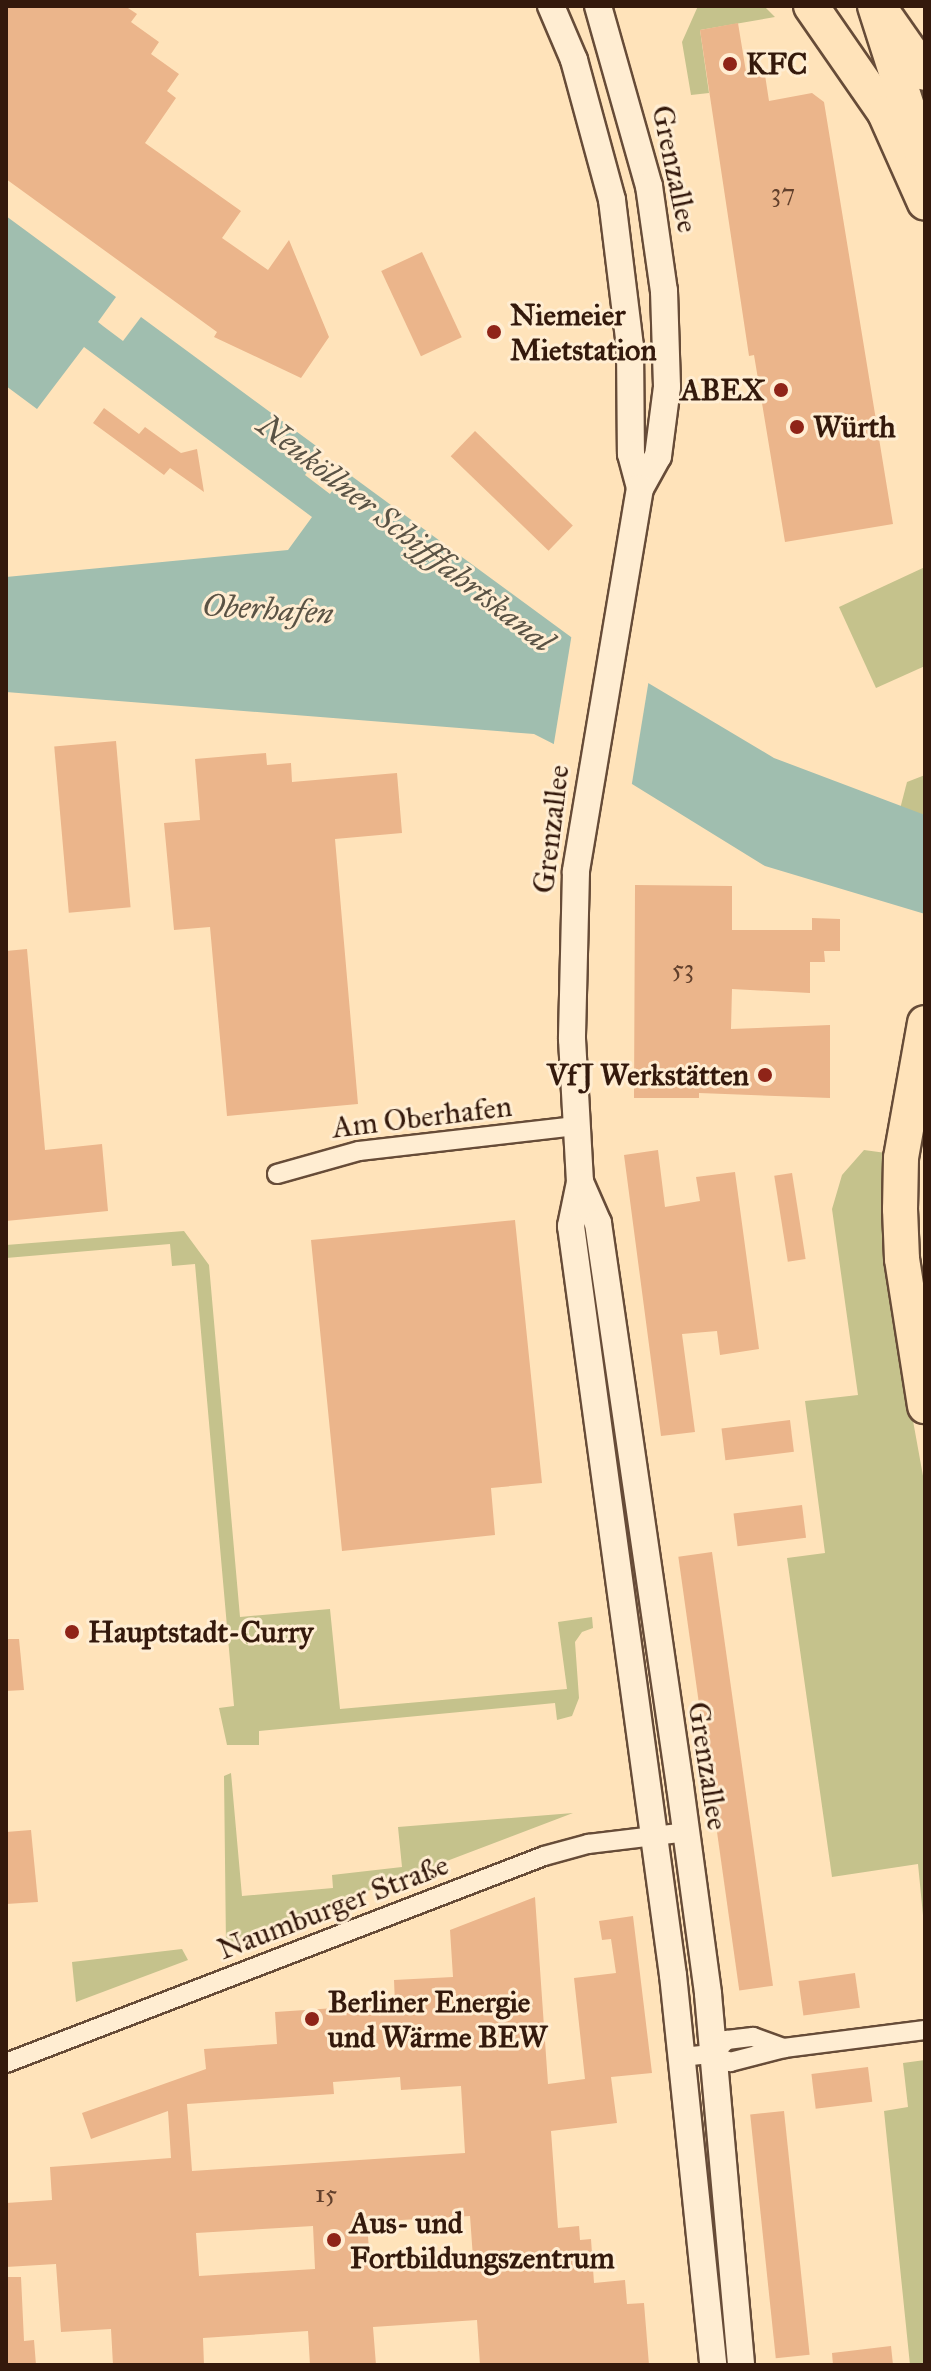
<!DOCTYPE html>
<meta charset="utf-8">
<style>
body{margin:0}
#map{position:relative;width:931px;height:2371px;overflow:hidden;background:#ffe3ba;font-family:"IM FELL Great Primer",serif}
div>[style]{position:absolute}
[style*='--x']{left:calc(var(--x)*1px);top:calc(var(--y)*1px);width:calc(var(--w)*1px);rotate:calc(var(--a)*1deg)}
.green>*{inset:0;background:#c5c28c}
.water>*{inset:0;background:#a0beaf}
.pier>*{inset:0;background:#ffe3ba}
.building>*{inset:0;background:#ebb58b;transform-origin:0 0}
.roads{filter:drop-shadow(2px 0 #674c38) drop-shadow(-2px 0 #674c38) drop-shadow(0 2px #674c38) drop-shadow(0 -2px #674c38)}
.street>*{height:18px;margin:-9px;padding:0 9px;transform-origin:9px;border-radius:9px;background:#ffedd2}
.secondary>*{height:26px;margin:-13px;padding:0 13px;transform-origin:13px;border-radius:13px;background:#ffedd2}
.highway>*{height:34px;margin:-17px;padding:0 17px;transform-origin:17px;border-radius:17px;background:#ffe3ba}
.dots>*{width:22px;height:22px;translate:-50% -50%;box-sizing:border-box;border:4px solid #ffedd2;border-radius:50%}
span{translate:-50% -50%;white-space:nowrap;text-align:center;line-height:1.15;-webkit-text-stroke:6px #ffedd2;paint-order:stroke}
.number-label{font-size:26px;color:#62402c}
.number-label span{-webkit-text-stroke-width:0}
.poi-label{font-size:30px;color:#34190c;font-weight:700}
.left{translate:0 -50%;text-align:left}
.right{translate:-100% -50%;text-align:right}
.street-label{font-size:30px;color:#34190c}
.water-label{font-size:32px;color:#5a5345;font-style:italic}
.frame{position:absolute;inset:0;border:8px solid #34190c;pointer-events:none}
</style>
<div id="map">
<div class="green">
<i style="clip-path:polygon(698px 6px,764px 6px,775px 17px,700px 30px,709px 93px,691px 95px,682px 42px)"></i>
<i style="clip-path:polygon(925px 567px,925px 666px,876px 688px,839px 607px)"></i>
<i style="clip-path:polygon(925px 775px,925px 815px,900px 809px,907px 782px)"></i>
<i style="clip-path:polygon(864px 1150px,886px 1153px,895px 1321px,925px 1487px,925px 1936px,918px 1864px,832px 1877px,787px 1558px,825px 1553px,805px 1401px,858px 1395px,832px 1209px,842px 1175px)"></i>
<i style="clip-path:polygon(184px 1231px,209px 1265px,240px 1617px,330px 1609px,340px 1709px,567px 1689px,558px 1622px,592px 1617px,593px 1628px,582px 1632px,575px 1642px,579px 1698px,572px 1716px,557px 1720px,555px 1703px,259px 1731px,259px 1745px,227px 1745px,219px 1708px,234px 1706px,195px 1264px,172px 1266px,170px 1244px,6px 1258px,6px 1245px)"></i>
<i style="clip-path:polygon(231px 1773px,242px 1896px,333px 1888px,332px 1875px,402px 1867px,398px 1827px,573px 1813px,226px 1945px,224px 1776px)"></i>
<i style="clip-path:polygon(182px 1949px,188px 1960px,76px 2002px,72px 1962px)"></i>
<i style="clip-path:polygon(925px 2060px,925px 2365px,910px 2365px,884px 2111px,908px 2107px,903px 2063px)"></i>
</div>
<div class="water">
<i style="clip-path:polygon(6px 216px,116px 297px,98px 322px,103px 326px,123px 341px,141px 317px,323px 451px,305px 475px,330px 494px,346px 472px,571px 637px,774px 758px,925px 815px,925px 914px,765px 866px,632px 784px,534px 734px,6px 692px,6px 577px,288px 550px,312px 517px,84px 347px,37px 409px,6px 386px)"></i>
</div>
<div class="pier">
<i style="clip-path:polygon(572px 633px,649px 679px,631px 789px,553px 749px)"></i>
</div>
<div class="building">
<i style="clip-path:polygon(6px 6px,125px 6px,137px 14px,131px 22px,159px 42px,151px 54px,179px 74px,167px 91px,176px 98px,145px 143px,241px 211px,222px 238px,268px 270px,289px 240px,329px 337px,301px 378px,214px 337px,217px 332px,6px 179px)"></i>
<i style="clip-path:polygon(738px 23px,747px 78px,765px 75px,769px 101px,812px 93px,824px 102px,893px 524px,785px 542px,754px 355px,749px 356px,700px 30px)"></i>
<i style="left:422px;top:252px;width:94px;height:45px;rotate:65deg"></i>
<i style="clip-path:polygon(104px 408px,139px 434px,145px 427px,181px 453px,197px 449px,204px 492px,170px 468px,164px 475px,93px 423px)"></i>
<i style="left:475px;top:431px;width:136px;height:35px;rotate:44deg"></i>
<i style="left:116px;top:741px;width:167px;height:62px;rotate:85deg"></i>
<i style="clip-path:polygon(266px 753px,267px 765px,291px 763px,292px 782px,397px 773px,402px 833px,335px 839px,358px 1104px,227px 1116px,210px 927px,174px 930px,164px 823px,200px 820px,195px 759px)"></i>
<i style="clip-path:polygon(635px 885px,732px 886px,732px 930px,812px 930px,812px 918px,840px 919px,840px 951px,824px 951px,825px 962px,810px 962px,810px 993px,732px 989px,731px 1029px,830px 1025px,830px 1098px,699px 1093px,699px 1098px,634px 1098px)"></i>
<i style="clip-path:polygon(27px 949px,45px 1150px,102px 1144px,108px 1211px,6px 1221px,6px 951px)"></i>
<i style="clip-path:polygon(658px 1150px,665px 1207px,700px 1201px,696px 1177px,735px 1172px,759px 1349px,720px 1355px,717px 1331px,682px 1334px,695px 1432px,661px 1436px,624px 1155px)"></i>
<i style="left:792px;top:1173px;width:87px;height:18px;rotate:81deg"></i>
<i style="clip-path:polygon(515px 1220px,542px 1483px,491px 1488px,495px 1535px,342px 1551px,311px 1240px)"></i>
<i style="left:790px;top:1420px;width:32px;height:69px;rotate:83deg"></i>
<i style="left:802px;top:1505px;width:33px;height:69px;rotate:83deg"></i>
<i style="left:712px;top:1552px;width:438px;height:34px;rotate:82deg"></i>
<i style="clip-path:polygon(6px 1639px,19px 1639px,24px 1690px,6px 1691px)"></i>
<i style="clip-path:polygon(31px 1830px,38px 1902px,6px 1904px,6px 1832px)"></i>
<i style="clip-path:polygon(evenodd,535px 1897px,548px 2084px,585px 2079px,574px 1978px,616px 1973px,611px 1939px,602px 1940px,599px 1921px,633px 1916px,652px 2073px,611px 2077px,617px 2123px,551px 2131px,558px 2228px,579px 2226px,580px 2240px,591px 2239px,594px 2283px,625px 2280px,627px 2304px,644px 2303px,649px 2365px,480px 2365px,477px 2320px,373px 2327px,376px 2365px,310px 2365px,308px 2331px,203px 2338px,204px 2365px,113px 2365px,111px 2329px,61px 2332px,56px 2264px,6px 2267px,6px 2203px,52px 2200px,50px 2167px,171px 2158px,168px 2111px,91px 2139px,82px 2113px,206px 2069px,204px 2049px,277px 2044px,275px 2012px,395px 2004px,394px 1980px,453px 1977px,450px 1930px,535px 1897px,400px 2077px,401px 2090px,461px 2086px,465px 2153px,192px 2171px,187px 2104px,334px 2094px,333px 2082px,400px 2077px,535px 1897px,470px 2216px,473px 2258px,370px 2265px,367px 2222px,470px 2216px,535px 1897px,313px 2226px,315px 2269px,199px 2276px,196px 2233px,313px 2226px)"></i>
<i style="left:855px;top:1973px;width:35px;height:57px;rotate:82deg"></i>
<i style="left:868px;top:2067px;width:35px;height:57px;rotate:83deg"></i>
<i style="left:784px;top:2111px;width:245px;height:34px;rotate:84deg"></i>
<i style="clip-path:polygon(6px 2277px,21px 2277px,24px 2341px,34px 2340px,36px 2365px,6px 2365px)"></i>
<i style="clip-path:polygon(891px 2346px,893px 2365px,833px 2365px,832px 2353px)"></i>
</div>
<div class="roads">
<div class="street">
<i style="--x:277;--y:1174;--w:85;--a:-15.7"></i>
<i style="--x:359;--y:1151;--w:218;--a:-6.6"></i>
<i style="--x:712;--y:2054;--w:21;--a:-43"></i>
<i style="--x:727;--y:2040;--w:26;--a:-7"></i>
<i style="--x:753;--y:2037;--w:33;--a:20"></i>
<i style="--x:682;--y:2057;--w:30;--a:-6"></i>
<i style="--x:712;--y:2054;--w:20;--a:24"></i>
<i style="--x:730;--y:2062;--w:56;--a:-14.5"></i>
<i style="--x:784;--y:2048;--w:142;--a:-7.3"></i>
<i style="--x:6;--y:2063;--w:576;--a:-21.04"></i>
<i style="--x:544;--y:1856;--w:46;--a:-15.3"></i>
<i style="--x:588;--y:1844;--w:100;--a:-6.9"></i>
</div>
<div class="secondary">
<i style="--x:551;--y:6;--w:59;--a:66.9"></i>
<i style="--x:574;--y:60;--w:145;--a:74.8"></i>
<i style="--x:612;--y:200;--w:147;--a:83"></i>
<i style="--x:630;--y:346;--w:108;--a:89.5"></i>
<i style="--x:631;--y:454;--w:35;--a:75"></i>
<i style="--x:598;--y:6;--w:187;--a:74.2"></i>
<i style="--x:649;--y:186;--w:106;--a:81.9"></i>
<i style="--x:664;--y:291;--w:96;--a:88.2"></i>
<i style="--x:667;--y:387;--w:70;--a:97.4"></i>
<i style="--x:658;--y:456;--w:37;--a:119"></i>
<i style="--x:640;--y:488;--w:389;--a:99.5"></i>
<i style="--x:576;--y:872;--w:167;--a:91.4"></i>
<i style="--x:572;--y:1039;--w:143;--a:86.8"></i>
<i style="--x:580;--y:1182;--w:45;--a:101.6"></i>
<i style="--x:571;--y:1226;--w:756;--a:82.25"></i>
<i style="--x:673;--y:1975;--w:392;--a:84.1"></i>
<i style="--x:580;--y:1182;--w:45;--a:66.3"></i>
<i style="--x:598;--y:1223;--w:569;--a:81.71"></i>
<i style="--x:680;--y:1786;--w:210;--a:82.3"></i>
<i style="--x:708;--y:1994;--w:372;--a:84.9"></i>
</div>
<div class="highway">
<i style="--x:811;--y:6;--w:130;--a:55.3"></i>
<i style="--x:885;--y:113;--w:98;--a:66"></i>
<i style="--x:875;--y:6;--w:151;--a:72.3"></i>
<i style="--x:883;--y:13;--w:73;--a:55"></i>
<i style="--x:925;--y:1023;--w:137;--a:100.1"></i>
<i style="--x:901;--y:1158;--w:51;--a:91.1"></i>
<i style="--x:900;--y:1209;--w:50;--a:87.7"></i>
<i style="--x:902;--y:1259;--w:149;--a:81.1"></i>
</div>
</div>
<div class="dots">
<i style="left:730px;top:64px;background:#8f2418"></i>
<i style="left:494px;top:332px;background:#8f2418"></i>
<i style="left:781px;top:390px;background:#8f2418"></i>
<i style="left:797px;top:427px;background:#8f2418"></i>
<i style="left:765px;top:1075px;background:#8f2418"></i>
<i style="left:72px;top:1632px;background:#8f2418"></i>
<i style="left:312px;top:2019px;background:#8f2418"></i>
<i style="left:334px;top:2240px;background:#8f2418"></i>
</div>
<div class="number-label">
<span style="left:783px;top:193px">37</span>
<span style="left:683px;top:969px">53</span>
<span style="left:326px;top:2194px">15</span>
</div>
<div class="poi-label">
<span class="left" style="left:746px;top:64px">KFC</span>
<span class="left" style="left:510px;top:332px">Niemeier<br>Mietstation</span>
<span class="right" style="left:765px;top:390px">ABEX</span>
<span class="left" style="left:813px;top:427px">Würth</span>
<span class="right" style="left:749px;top:1075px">VfJ Werkstätten</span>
<span class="left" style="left:88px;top:1632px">Hauptstadt-Curry</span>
<span class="left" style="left:328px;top:2019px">Berliner Energie<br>und Wärme BEW</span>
<span class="left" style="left:350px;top:2240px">Aus- und<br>Fortbildungszentrum</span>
</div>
<div class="street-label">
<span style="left:675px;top:169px;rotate:78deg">Grenzallee</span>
<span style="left:551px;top:829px;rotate:-83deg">Grenzallee</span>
<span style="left:422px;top:1117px;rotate:-7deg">Am Oberhafen</span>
<span style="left:708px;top:1766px;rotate:81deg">Grenzallee</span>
<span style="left:333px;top:1907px;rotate:-21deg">Naumburger Straße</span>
</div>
<div class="water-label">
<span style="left:405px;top:534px;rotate:38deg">Neuköllner Schifffahrtskanal</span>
<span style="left:268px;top:610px;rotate:4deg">Oberhafen</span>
</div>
<div class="frame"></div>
</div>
